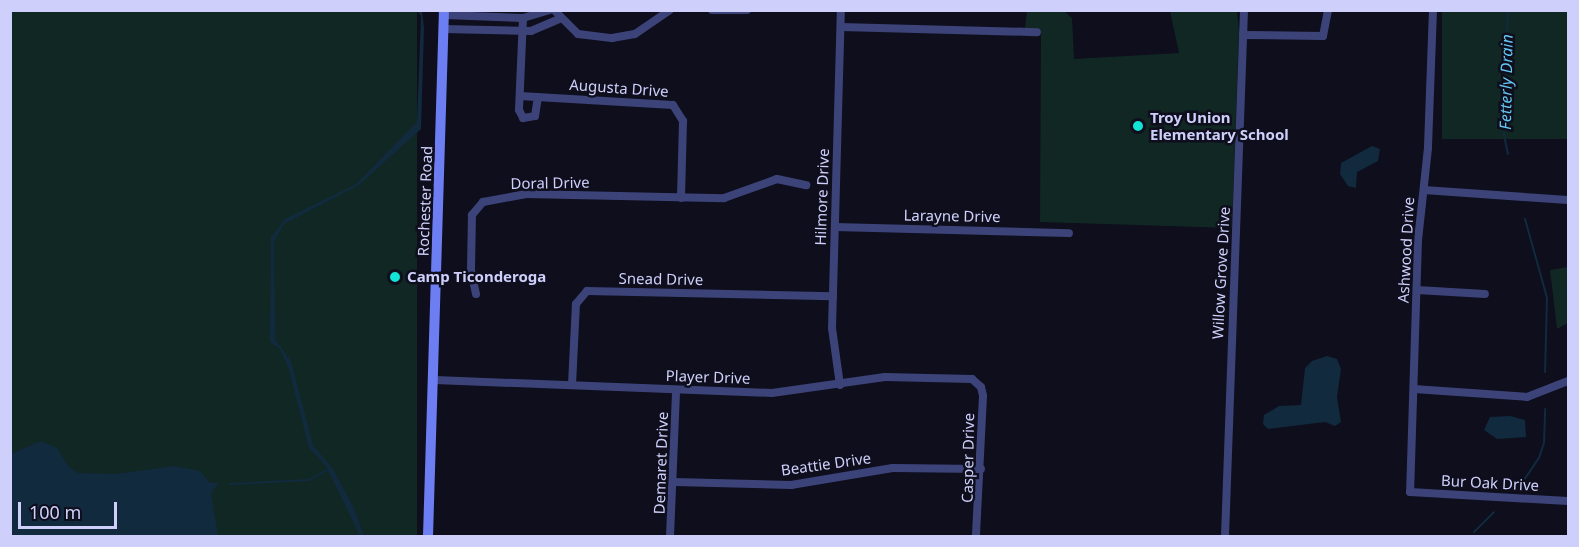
<!DOCTYPE html>
<style>
body{margin:0}
#map{position:relative;width:1579px;height:547px;overflow:hidden;background:#0e0e1d;font-family:"Noto Sans",sans-serif}
div>[style]{position:absolute}
[style*='--x']{left:calc(var(--x)*1px);top:calc(var(--y)*1px);width:calc(var(--w)*1px);rotate:calc(var(--a)*1deg)}
.green>*{inset:0;background:#112723;transform-origin:0 0}
.water>*{inset:0;background:#112a3e}
.stream>*{height:2px;margin:-1px;padding:0 1px;transform-origin:1px;border-radius:1px;background:#112a3e}
.minor>*{height:8px;margin:-4px;padding:0 4px;transform-origin:4px;border-radius:4px;background:#3c4379}
.secondary>*{height:10px;margin:-5px;padding:0 5px;transform-origin:5px;border-radius:5px;background:#6d7ef3}
.dots>*{width:16px;height:16px;translate:-50% -50%;box-sizing:border-box;border:3px solid #0e0e1d;border-radius:50%}
span{translate:-50% -50%;white-space:nowrap;text-align:center;line-height:1.15;-webkit-text-stroke:5px #0e0e1d;paint-order:stroke}
.street-label{font-size:15px;color:#ced0fb}
.poi-label{font-size:15px;color:#ced0fb;font-weight:700}
.left{translate:0 -50%;text-align:left}
.water-label{font-size:16px;color:#65c6f2;font-style:italic}
.frame{position:absolute;inset:0;border:12px solid #ced0fb;pointer-events:none}
.scale{position:absolute;left:18px;top:502px;width:99px;height:27px;box-sizing:border-box;border:3px solid #ced0fb;border-top:0;padding-left:8px;font-size:18px;line-height:21px;white-space:nowrap;color:#ced0fb;-webkit-text-stroke:4px #0e0e1d;paint-order:stroke}
</style>
<div id="map">
<div class="green">
<i style="left:10px;top:11px;width:407px;height:525px"></i>
<i style="clip-path:polygon(1027px 11px,1064px 11px,1072px 18px,1074px 59px,1179px 53px,1170px 11px,1237px 11px,1239px 30px,1232px 228px,1040px 222px,1041px 31px,1025px 28px)"></i>
<i style="left:1442px;top:11px;width:126px;height:128px"></i>
<i style="clip-path:polygon(1568px 267px,1568px 323px,1557px 329px,1550px 270px)"></i>
</div>
<div class="water">
<i style="clip-path:polygon(417px 11px,422px 11px,424px 28px,421px 129px,359px 185px,284px 224px,274px 242px,275px 339px,291px 361px,313px 445px,333px 469px,354px 508px,364px 536px,360px 536px,326px 466px,309px 448px,289px 370px,280px 349px,270px 342px,271px 237px,285px 219px,356px 184px,417px 122px,421px 16px)"></i>
<i style="clip-path:polygon(1372px 146px,1380px 149px,1378px 161px,1357px 172px,1356px 188px,1348px 186px,1340px 174px,1341px 163px)"></i>
<i style="clip-path:polygon(1327px 356px,1337px 359px,1341px 369px,1337px 397px,1341px 422px,1335px 426px,1325px 422px,1268px 429px,1263px 424px,1264px 415px,1279px 406px,1301px 405px,1305px 368px,1312px 361px)"></i>
<i style="clip-path:polygon(1510px 416px,1525px 420px,1526px 437px,1497px 439px,1484px 430px,1490px 417px)"></i>
<i style="clip-path:polygon(41px 441px,57px 448px,69px 467px,78px 473px,115px 474px,174px 466px,200px 471px,210px 483px,219px 483px,211px 493px,218px 536px,11px 536px,11px 454px)"></i>
</div>
<div class="stream">
<i style="--x:1508;--y:154;--w:19;--a:-102"></i>
<i style="--x:1504;--y:135;--w:125;--a:-88.2"></i>
<i style="--x:1525;--y:219;--w:82;--a:74.4"></i>
<i style="--x:1547;--y:298;--w:74;--a:91.5"></i>
<i style="--x:1522;--y:483;--w:30;--a:-56"></i>
<i style="--x:1539;--y:458;--w:16;--a:-72"></i>
<i style="--x:1544;--y:443;--w:34;--a:-88"></i>
<i style="--x:230;--y:484;--w:79;--a:-2.9"></i>
<i style="--x:309;--y:480;--w:21;--a:-29"></i>
<i style="--x:1474;--y:532;--w:28;--a:-45"></i>
</div>
<div class="minor">
<i style="--x:554;--y:10;--w:34;--a:45"></i>
<i style="--x:578;--y:34;--w:34;--a:7"></i>
<i style="--x:612;--y:38;--w:23;--a:-10"></i>
<i style="--x:635;--y:34;--w:42;--a:-34.4"></i>
<i style="--x:712;--y:10;--w:35;--a:0"></i>
<i style="--x:1433;--y:10;--w:138;--a:92.1"></i>
<i style="--x:1428;--y:148;--w:93;--a:96.2"></i>
<i style="--x:1418;--y:240;--w:252;--a:91.8"></i>
<i style="--x:1410;--y:492;--w:158;--a:3.3"></i>
<i style="--x:444;--y:15;--w:79;--a:2.2"></i>
<i style="--x:523;--y:18;--w:28;--a:-17"></i>
<i style="--x:523;--y:18;--w:92;--a:92.5"></i>
<i style="--x:519;--y:110;--w:9;--a:63"></i>
<i style="--x:523;--y:118;--w:12;--a:-9"></i>
<i style="--x:535;--y:116;--w:19;--a:-81"></i>
<i style="--x:841;--y:27;--w:196;--a:1.5"></i>
<i style="--x:444;--y:29;--w:87;--a:1.3"></i>
<i style="--x:531;--y:31;--w:30;--a:-23"></i>
<i style="--x:1243;--y:35;--w:80;--a:0.7"></i>
<i style="--x:1323;--y:36;--w:26;--a:-79"></i>
<i style="--x:520;--y:96;--w:153;--a:3.4"></i>
<i style="--x:673;--y:105;--w:19;--a:58"></i>
<i style="--x:683;--y:121;--w:77;--a:91.5"></i>
<i style="--x:1424;--y:190;--w:144;--a:4"></i>
<i style="--x:835;--y:227;--w:234;--a:1.5"></i>
<i style="--x:1417;--y:290;--w:68;--a:3.4"></i>
<i style="--x:476;--y:294;--w:25;--a:-102"></i>
<i style="--x:471;--y:270;--w:55;--a:-89"></i>
<i style="--x:472;--y:215;--w:17;--a:-50"></i>
<i style="--x:483;--y:202;--w:44;--a:-10.5"></i>
<i style="--x:526;--y:194;--w:198;--a:1.2"></i>
<i style="--x:724;--y:198;--w:56;--a:-19.7"></i>
<i style="--x:777;--y:179;--w:30;--a:12"></i>
<i style="--x:435;--y:380;--w:337;--a:2.2"></i>
<i style="--x:772;--y:393;--w:114;--a:-8.1"></i>
<i style="--x:885;--y:377;--w:87;--a:1.3"></i>
<i style="--x:972;--y:379;--w:12;--a:42"></i>
<i style="--x:981;--y:387;--w:9;--a:77"></i>
<i style="--x:983;--y:396;--w:140;--a:92.9"></i>
<i style="--x:572;--y:385;--w:81;--a:-87.2"></i>
<i style="--x:576;--y:304;--w:17;--a:-50"></i>
<i style="--x:587;--y:291;--w:246;--a:1.2"></i>
<i style="--x:840;--y:385;--w:58;--a:-98"></i>
<i style="--x:832;--y:328;--w:318;--a:-88.4"></i>
<i style="--x:1414;--y:389;--w:113;--a:4"></i>
<i style="--x:1527;--y:397;--w:44;--a:-21.3"></i>
<i style="--x:674;--y:482;--w:117;--a:1.5"></i>
<i style="--x:791;--y:485;--w:103;--a:-9.5"></i>
<i style="--x:893;--y:468;--w:88;--a:0.7"></i>
<i style="--x:670;--y:536;--w:146;--a:-87.6"></i>
<i style="--x:1225;--y:536;--w:526;--a:-87.93"></i>
</div>
<div class="secondary">
<i style="--x:428;--y:536;--w:526;--a:-88.26"></i>
</div>
<div class="dots">
<i style="left:1138px;top:126px;background:#13e2d7"></i>
<i style="left:395px;top:277px;background:#13e2d7"></i>
</div>
<div class="street-label">
<span style="left:619px;top:88px;rotate:4deg">Augusta Drive</span>
<span style="left:550px;top:183px;rotate:-1deg">Doral Drive</span>
<span style="left:822px;top:197px;rotate:-88deg">Hilmore Drive</span>
<span style="left:425px;top:201px;rotate:-88deg">Rochester Road</span>
<span style="left:952px;top:216px;rotate:1deg">Larayne Drive</span>
<span style="left:1406px;top:250px;rotate:-87deg">Ashwood Drive</span>
<span style="left:1221px;top:273px;rotate:-87deg">Willow Grove Drive</span>
<span style="left:661px;top:279px;rotate:1deg">Snead Drive</span>
<span style="left:708px;top:377px;rotate:2deg">Player Drive</span>
<span style="left:968px;top:458px;rotate:-89deg">Casper Drive</span>
<span style="left:661px;top:463px;rotate:-88deg">Demaret Drive</span>
<span style="left:826px;top:464px;rotate:-8deg">Beattie Drive</span>
<span style="left:1490px;top:483px;rotate:3deg">Bur Oak Drive</span>
</div>
<div class="poi-label">
<span class="left" style="left:1150px;top:126px">Troy Union<br>Elementary School</span>
<span class="left" style="left:407px;top:277px">Camp Ticonderoga</span>
</div>
<div class="water-label">
<span style="left:1506px;top:82px;rotate:-89deg">Fetterly Drain</span>
</div>
<div class="frame"></div>
<div class="scale">100 m</div>
</div>
